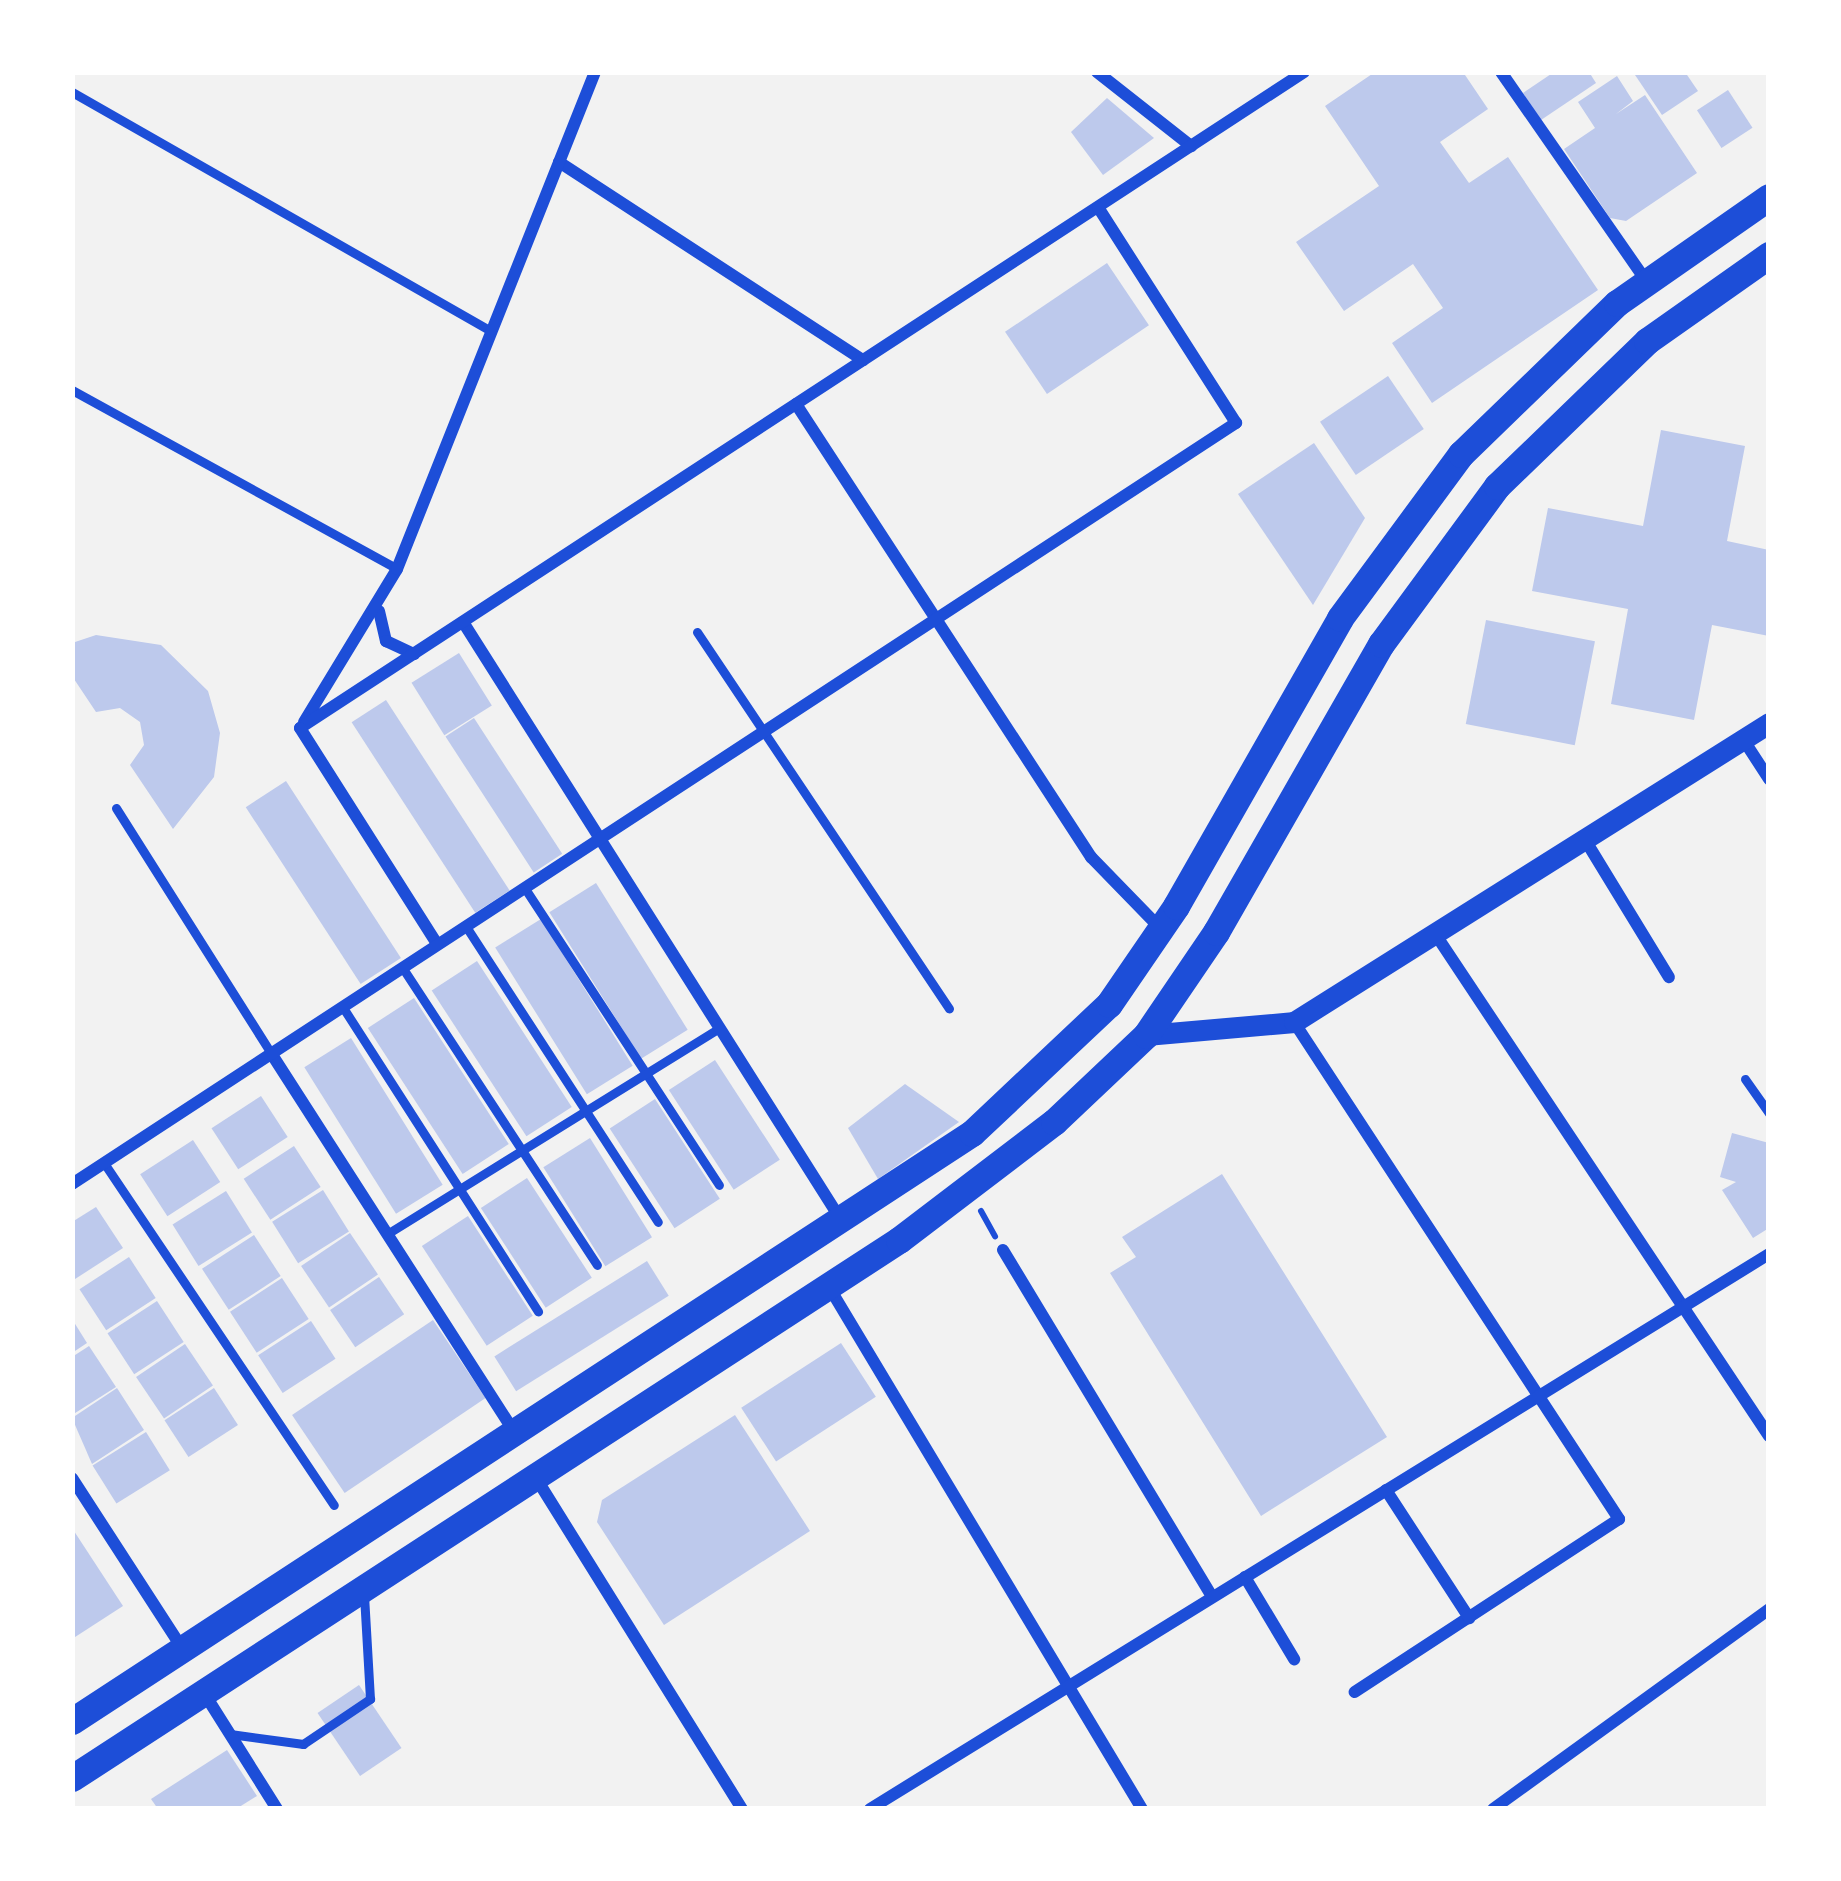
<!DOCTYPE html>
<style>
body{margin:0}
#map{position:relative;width:1841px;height:1881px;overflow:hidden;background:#f2f2f2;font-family:"Fira Sans Condensed",sans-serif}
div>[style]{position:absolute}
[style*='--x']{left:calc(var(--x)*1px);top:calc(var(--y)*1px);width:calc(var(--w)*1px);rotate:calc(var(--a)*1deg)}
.building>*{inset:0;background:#bdc9ec;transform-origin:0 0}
.path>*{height:6px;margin:-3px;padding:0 3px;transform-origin:3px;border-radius:3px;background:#1d4ed8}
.service>*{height:9px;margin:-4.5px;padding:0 4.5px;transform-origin:4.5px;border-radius:4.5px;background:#1d4ed8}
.minor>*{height:12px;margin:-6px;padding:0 6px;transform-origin:6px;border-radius:6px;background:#1d4ed8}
.tertiary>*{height:21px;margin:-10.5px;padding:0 10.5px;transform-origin:10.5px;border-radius:10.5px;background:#1d4ed8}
.primary>*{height:27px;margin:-13.5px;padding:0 13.5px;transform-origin:13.5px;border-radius:13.5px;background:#1d4ed8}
span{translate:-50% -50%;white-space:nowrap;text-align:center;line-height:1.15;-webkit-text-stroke:12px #fff;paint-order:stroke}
.frame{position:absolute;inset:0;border:75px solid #fff;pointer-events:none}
</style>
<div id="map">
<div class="building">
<i style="clip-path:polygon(1375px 72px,1463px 72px,1488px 109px,1440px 142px,1469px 183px,1508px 157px,1598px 290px,1432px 403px,1392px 343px,1443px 308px,1413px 264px,1344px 311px,1296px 242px,1379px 186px,1325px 106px)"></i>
<i style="clip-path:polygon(1554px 72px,1589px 72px,1596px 83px,1541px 120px,1523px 93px)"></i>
<i style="clip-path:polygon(1633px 72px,1685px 72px,1698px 91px,1662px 115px)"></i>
<i style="clip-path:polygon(1617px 76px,1633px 101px,1616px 114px,1645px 95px,1697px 173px,1626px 221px,1610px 218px,1564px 149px,1595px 128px,1578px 102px)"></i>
<i style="left:1728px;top:90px;width:45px;height:37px;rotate:57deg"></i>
<i style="clip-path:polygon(1107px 98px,1154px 138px,1103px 175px,1071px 132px)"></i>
<i style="left:1107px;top:263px;width:75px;height:123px;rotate:56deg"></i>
<i style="left:1388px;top:376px;width:64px;height:82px;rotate:56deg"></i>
<i style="clip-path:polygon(1661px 430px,1745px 446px,1727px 541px,1769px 550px,1769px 636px,1712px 625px,1694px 720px,1611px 704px,1628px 609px,1532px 591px,1548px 508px,1643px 526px)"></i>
<i style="clip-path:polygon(1314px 443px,1365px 518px,1313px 605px,1238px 494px)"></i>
<i style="left:1486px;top:620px;width:111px;height:106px;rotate:11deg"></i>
<i style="clip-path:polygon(96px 635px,161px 645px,208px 691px,220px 733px,214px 777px,173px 829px,130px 765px,144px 745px,140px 722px,120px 708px,96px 712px,72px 676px,72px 643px)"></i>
<i style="left:459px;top:653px;width:62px;height:56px;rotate:58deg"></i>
<i style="left:386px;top:700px;width:227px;height:41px;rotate:57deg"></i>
<i style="left:474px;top:718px;width:162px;height:34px;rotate:57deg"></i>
<i style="left:286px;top:781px;width:211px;height:48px;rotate:57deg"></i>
<i style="left:596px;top:883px;width:173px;height:55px;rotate:58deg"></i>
<i style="left:541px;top:919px;width:173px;height:54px;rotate:58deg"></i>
<i style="left:477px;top:961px;width:174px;height:54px;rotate:57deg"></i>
<i style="left:414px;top:998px;width:174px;height:55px;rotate:57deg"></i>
<i style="left:351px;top:1038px;width:173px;height:55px;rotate:58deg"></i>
<i style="left:715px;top:1060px;width:119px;height:55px;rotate:57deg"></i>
<i style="clip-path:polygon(905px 1084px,959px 1122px,878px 1179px,848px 1128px)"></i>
<i style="left:261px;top:1096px;width:49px;height:59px;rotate:57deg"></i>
<i style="left:655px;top:1099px;width:119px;height:54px;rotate:57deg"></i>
<i style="clip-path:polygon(1732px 1133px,1769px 1143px,1769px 1228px,1753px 1238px,1722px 1190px,1736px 1182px,1720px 1177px)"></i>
<i style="left:590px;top:1138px;width:117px;height:55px;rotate:58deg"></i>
<i style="left:193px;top:1140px;width:50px;height:63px;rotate:57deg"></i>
<i style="left:294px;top:1146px;width:49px;height:60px;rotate:57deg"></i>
<i style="clip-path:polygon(1222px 1174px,1387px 1437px,1261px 1516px,1110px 1273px,1136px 1257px,1122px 1237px)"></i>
<i style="left:527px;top:1178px;width:119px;height:55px;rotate:57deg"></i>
<i style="left:323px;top:1190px;width:49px;height:60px;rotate:58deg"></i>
<i style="left:226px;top:1191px;width:49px;height:63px;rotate:58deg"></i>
<i style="clip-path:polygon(96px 1207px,123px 1248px,72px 1281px,72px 1222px)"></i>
<i style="left:468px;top:1216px;width:119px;height:55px;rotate:57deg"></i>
<i style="left:350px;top:1233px;width:50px;height:59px;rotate:56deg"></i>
<i style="left:254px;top:1235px;width:49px;height:62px;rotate:57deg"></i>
<i style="left:129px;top:1257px;width:49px;height:59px;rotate:57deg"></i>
<i style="left:647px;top:1261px;width:41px;height:180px;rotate:58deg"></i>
<i style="left:379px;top:1277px;width:45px;height:59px;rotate:56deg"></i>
<i style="left:282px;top:1278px;width:49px;height:62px;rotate:57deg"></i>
<i style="left:157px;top:1301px;width:49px;height:59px;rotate:57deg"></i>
<i style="clip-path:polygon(72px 1319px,87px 1343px,72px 1353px)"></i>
<i style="left:433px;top:1320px;width:94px;height:170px;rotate:56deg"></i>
<i style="left:311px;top:1321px;width:45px;height:63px;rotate:57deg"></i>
<i style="left:841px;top:1343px;width:64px;height:119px;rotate:57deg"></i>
<i style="left:185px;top:1344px;width:50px;height:59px;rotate:56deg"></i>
<i style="clip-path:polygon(89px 1346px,116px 1387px,72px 1415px,72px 1357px)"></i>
<i style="clip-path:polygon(117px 1388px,144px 1430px,92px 1464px,72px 1418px)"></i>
<i style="left:214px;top:1388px;width:44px;height:59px;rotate:57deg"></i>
<i style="clip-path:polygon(735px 1415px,810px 1531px,664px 1625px,597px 1522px,602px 1500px)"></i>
<i style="left:146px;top:1432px;width:45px;height:63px;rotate:58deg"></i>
<i style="clip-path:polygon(72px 1528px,123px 1606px,72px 1639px)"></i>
<i style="left:359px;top:1685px;width:76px;height:50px;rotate:56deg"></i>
<i style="clip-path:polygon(227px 1750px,257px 1796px,236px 1809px,158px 1809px,151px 1799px)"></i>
</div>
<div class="path">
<i style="--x:981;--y:1211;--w:29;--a:61"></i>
</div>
<div class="service">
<i style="--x:72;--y:92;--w:482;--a:29.7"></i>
<i style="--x:72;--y:390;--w:371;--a:28.8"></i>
<i style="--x:697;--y:632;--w:453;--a:56.2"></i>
<i style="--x:116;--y:808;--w:290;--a:57.7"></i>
<i style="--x:524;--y:887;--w:356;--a:56.8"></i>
<i style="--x:465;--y:925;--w:354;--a:57"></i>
<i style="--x:402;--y:967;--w:356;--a:56.8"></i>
<i style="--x:342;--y:1006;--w:363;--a:57.3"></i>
<i style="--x:1745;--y:1079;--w:42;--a:54.8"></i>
<i style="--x:104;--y:1163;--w:412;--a:56.1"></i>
<i style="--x:387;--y:1234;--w:391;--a:-31.8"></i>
<i style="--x:230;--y:1734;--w:74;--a:7.8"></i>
<i style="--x:303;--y:1744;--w:81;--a:-33.9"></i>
<i style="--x:370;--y:1699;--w:103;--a:-93.3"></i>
</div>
<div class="minor">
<i style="--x:1097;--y:72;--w:120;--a:38.2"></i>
<i style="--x:1501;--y:72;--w:256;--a:55.2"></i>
<i style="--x:559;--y:162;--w:363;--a:33.1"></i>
<i style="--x:796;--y:404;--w:541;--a:56.93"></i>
<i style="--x:1091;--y:857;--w:99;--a:45.8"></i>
<i style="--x:379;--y:611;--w:31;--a:77"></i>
<i style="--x:386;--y:641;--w:31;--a:25"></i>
<i style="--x:463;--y:622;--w:707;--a:57.7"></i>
<i style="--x:304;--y:722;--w:179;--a:-58.7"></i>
<i style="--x:397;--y:569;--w:535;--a:-68.28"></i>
<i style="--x:300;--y:728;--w:1199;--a:-33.16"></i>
<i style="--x:300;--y:728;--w:256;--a:57.6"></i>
<i style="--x:1743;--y:739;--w:48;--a:57"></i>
<i style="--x:1584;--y:838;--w:163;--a:58.6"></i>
<i style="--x:1434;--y:932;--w:605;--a:56.39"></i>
<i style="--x:1294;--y:1022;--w:594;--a:56.82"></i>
<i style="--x:1619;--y:1519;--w:316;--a:146.8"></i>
<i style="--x:271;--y:1053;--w:450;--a:57.3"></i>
<i style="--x:72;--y:1184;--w:1391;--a:-33.18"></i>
<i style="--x:1236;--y:423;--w:256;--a:-122.6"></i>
<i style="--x:1003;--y:1250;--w:405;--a:58.9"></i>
<i style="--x:829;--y:1287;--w:609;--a:59.05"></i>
<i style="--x:72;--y:1478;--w:202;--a:57.1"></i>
<i style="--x:536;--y:1478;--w:390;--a:58.1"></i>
<i style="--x:1386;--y:1490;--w:153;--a:57"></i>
<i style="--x:1245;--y:1577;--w:96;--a:59.1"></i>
<i style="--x:204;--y:1693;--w:137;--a:57.8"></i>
<i style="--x:870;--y:1809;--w:1057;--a:-31.69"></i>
<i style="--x:1493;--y:1809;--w:341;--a:-35.9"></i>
</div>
<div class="tertiary">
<i style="--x:1146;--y:1035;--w:149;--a:-5"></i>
<i style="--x:1294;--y:1022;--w:561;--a:-32.19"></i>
</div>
<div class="primary">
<i style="--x:72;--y:1721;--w:1075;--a:-33.16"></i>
<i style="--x:972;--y:1133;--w:188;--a:-43.3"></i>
<i style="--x:1109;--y:1004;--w:119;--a:-55.6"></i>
<i style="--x:1176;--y:906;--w:331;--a:-60.3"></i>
<i style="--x:1340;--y:618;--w:204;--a:-53.6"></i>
<i style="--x:1461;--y:454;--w:217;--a:-44.1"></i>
<i style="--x:1617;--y:303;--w:185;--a:-34.9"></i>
<i style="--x:72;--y:1778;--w:987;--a:-33.05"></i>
<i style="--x:899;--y:1240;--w:195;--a:-37.3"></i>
<i style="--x:1054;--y:1122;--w:127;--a:-43.4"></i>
<i style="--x:1146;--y:1035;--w:125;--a:-55.8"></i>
<i style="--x:1216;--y:932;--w:332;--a:-60.2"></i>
<i style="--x:1381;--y:644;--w:196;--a:-53.7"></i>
<i style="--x:1497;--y:486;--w:209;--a:-44"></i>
<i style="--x:1647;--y:341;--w:149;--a:-35.2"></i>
</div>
<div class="frame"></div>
</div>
